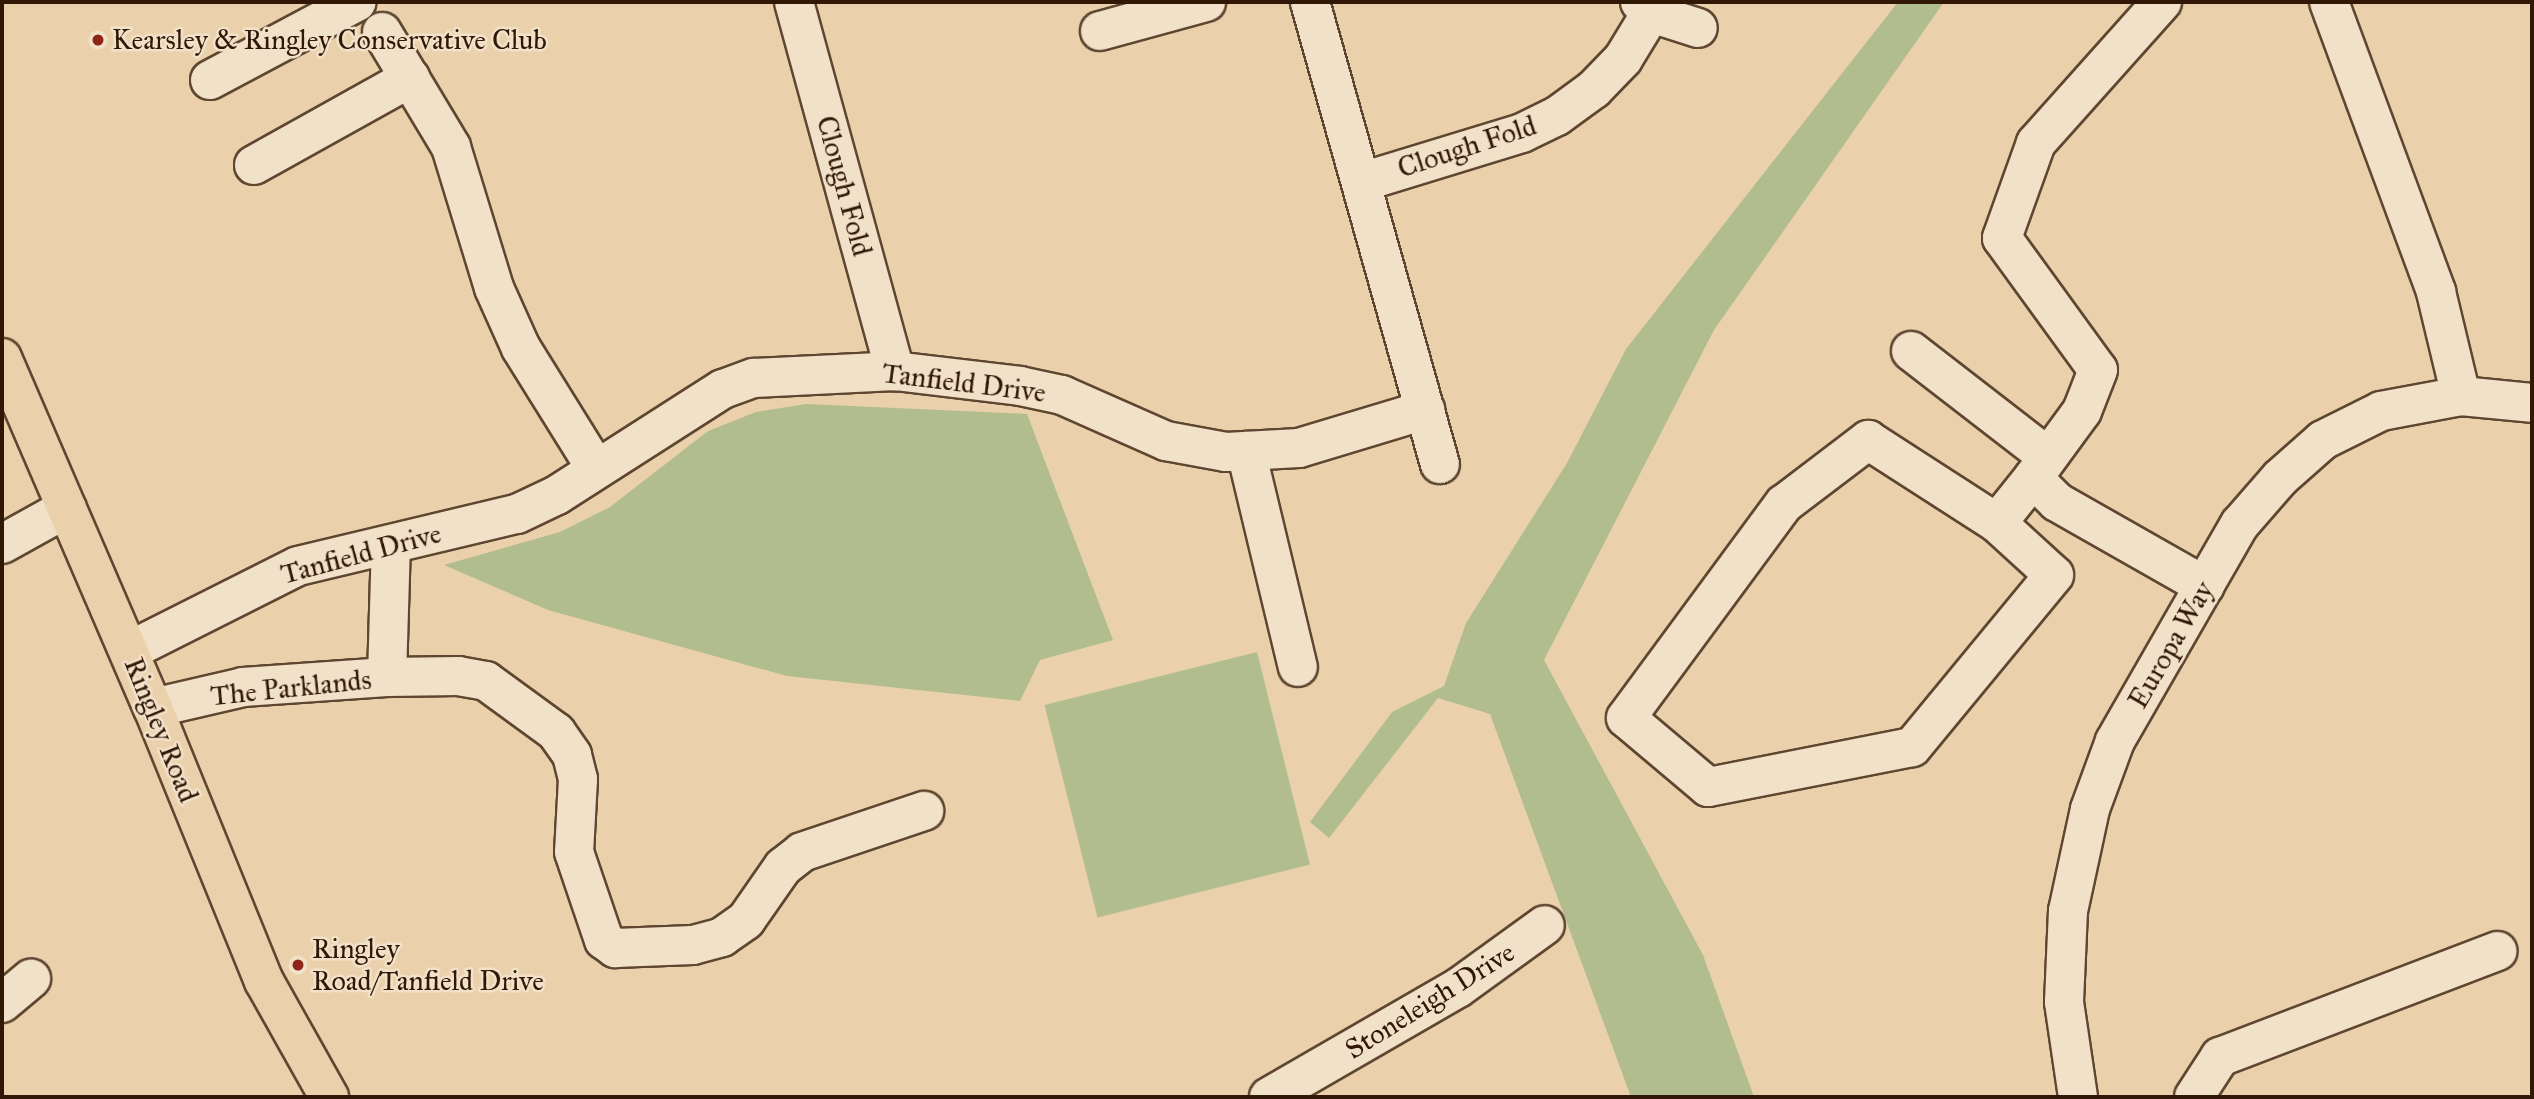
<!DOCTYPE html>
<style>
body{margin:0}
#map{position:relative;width:2534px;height:1099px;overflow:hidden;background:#ead1ac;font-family:"IM FELL Great Primer",serif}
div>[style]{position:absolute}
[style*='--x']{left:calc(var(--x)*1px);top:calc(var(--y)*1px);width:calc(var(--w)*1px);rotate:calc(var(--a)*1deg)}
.green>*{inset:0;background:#b1bd8e;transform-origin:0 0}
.roads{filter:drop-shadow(2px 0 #5f4630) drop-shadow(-2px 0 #5f4630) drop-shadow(0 2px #5f4630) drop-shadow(0 -2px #5f4630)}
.minor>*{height:38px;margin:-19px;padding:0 19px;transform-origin:19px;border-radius:19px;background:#f1e1c9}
.major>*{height:38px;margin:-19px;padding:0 19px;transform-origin:19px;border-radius:19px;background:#ead1ac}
.dots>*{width:19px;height:19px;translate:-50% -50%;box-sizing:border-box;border:4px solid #f1e1c9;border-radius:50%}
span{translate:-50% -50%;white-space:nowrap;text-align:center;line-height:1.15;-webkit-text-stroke:5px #f1e1c9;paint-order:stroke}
.poi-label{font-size:28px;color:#311706}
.left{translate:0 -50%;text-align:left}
.street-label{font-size:28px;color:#311706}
.frame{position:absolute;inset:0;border:4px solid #311706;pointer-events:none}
</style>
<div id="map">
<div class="green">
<i style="clip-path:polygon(1898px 2px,1944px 2px,1714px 330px,1544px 660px,1703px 955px,1754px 1097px,1631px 1097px,1490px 714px,1438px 698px,1329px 838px,1310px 822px,1392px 712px,1444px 686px,1466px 623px,1567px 463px,1626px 349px)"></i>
<i style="clip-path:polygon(806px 404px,1027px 414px,1113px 640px,1040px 660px,1020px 701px,787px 676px,548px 610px,444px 565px,560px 532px,610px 507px,708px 431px,756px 412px)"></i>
<i style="left:1257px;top:652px;width:219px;height:219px;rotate:76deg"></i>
</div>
<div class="roads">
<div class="minor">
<i style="--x:794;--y:2;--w:383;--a:74.7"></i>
<i style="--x:1310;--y:2;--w:480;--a:74.3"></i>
<i style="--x:1640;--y:2;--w:16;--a:45"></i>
<i style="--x:1651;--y:13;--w:49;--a:17.7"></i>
<i style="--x:2162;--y:2;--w:189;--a:131.8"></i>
<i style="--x:2036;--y:143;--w:101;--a:109.7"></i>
<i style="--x:2002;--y:238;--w:163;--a:54"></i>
<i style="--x:2098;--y:370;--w:44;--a:111.3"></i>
<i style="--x:2082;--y:411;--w:83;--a:126.2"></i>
<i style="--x:2033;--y:478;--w:34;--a:45"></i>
<i style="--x:2057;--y:502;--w:170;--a:29.6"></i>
<i style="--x:2329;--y:2;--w:309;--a:69.7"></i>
<i style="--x:2436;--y:292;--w:107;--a:76.5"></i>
<i style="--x:1100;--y:31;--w:110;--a:-15.3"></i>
<i style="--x:382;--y:32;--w:134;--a:59"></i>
<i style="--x:451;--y:147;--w:147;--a:73"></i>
<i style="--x:494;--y:288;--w:66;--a:65.8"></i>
<i style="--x:521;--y:348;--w:140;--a:58.1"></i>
<i style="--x:210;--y:80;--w:166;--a:-28"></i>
<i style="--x:254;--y:165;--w:179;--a:-29.1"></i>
<i style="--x:1362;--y:182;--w:167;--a:-17"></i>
<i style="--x:1522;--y:133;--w:39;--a:-26"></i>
<i style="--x:1557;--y:116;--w:46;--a:-36.1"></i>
<i style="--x:1594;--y:89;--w:42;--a:-46"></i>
<i style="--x:1623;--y:59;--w:54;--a:-58.7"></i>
<i style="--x:1911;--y:351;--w:173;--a:37.7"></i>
<i style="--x:1246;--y:451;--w:222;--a:76.5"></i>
<i style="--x:1997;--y:523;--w:77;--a:42.4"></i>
<i style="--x:2054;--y:575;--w:223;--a:129.5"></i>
<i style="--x:1912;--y:747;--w:208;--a:168.9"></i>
<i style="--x:1708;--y:787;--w:107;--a:-139.9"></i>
<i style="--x:1626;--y:718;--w:266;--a:-53.6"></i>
<i style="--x:1784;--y:504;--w:106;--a:-37.3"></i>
<i style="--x:1868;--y:440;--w:153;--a:32.8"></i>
<i style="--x:1997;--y:523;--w:58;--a:-51.3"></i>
<i style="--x:2;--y:544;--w:74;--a:-29"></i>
<i style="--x:129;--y:651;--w:189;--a:-26.7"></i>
<i style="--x:298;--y:566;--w:225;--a:-13.4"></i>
<i style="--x:517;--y:514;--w:44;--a:-25.4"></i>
<i style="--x:557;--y:495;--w:197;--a:-32.6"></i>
<i style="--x:723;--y:389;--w:33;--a:-20"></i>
<i style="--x:754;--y:378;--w:141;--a:-2.8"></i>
<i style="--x:895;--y:371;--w:126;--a:6.8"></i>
<i style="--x:1020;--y:386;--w:43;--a:12.1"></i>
<i style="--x:1062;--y:395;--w:114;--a:23.9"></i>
<i style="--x:1166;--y:441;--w:61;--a:10.4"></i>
<i style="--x:1226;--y:452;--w:73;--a:-3.1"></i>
<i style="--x:1299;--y:448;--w:132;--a:-16.8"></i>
<i style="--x:387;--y:677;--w:132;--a:-88.3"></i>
<i style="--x:153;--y:708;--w:92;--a:-13.1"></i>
<i style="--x:243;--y:687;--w:144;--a:-4"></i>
<i style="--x:387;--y:677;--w:71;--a:-0.8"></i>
<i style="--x:458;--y:676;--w:28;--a:10"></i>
<i style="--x:486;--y:681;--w:87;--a:36.1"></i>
<i style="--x:556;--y:732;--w:28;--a:55"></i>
<i style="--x:572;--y:755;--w:25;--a:76"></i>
<i style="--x:578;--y:779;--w:73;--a:93.1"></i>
<i style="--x:574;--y:852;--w:93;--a:71.2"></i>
<i style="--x:604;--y:940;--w:14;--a:36"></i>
<i style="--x:615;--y:948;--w:78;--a:-2.2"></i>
<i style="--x:693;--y:945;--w:30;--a:-15"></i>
<i style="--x:722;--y:937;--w:29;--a:-35"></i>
<i style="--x:746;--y:920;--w:65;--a:-55.1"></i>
<i style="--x:783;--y:867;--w:24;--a:-38"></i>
<i style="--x:802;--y:852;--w:129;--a:-18.6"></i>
<i style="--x:2;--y:1003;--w:38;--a:-40"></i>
<i style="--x:1269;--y:1097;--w:218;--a:-30"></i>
<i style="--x:1458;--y:988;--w:107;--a:-35.9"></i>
<i style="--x:2078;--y:1097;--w:96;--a:-98.4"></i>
<i style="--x:2064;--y:1002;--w:91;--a:-87.5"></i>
<i style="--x:2068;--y:911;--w:104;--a:-77.8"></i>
<i style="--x:2090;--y:809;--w:72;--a:-69.8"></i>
<i style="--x:2115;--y:741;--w:250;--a:-60.1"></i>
<i style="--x:2240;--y:524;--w:61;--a:-49"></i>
<i style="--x:2280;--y:478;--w:57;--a:-41.5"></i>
<i style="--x:2323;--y:440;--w:65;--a:-26.6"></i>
<i style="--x:2381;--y:411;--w:81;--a:-10.6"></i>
<i style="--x:2461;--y:396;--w:71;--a:5.6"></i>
<i style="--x:2194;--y:1097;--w:48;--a:-57"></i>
<i style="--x:2220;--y:1057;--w:297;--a:-20.9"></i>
</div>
<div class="major">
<i style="--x:2;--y:358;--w:381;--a:66.7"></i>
<i style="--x:153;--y:708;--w:295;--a:67.9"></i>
<i style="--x:264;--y:981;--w:133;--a:60.7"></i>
</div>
</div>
<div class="dots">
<i style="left:98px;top:40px;background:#8f2418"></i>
<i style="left:298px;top:965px;background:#8f2418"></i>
</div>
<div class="poi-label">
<span class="left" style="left:112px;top:40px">Kearsley &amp; Ringley Conservative Club</span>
<span class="left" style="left:312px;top:965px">Ringley<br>Road/Tanfield Drive</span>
</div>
<div class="street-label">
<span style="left:1467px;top:147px;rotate:-18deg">Clough Fold</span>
<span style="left:844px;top:186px;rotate:75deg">Clough Fold</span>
<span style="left:964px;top:383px;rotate:7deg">Tanfield Drive</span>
<span style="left:361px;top:554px;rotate:-15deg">Tanfield Drive</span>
<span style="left:2171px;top:645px;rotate:-60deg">Europa Way</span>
<span style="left:291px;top:688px;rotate:-6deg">The Parklands</span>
<span style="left:161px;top:730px;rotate:68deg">Ringley Road</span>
<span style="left:1430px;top:1001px;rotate:-32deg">Stoneleigh Drive</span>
</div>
<div class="frame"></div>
</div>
